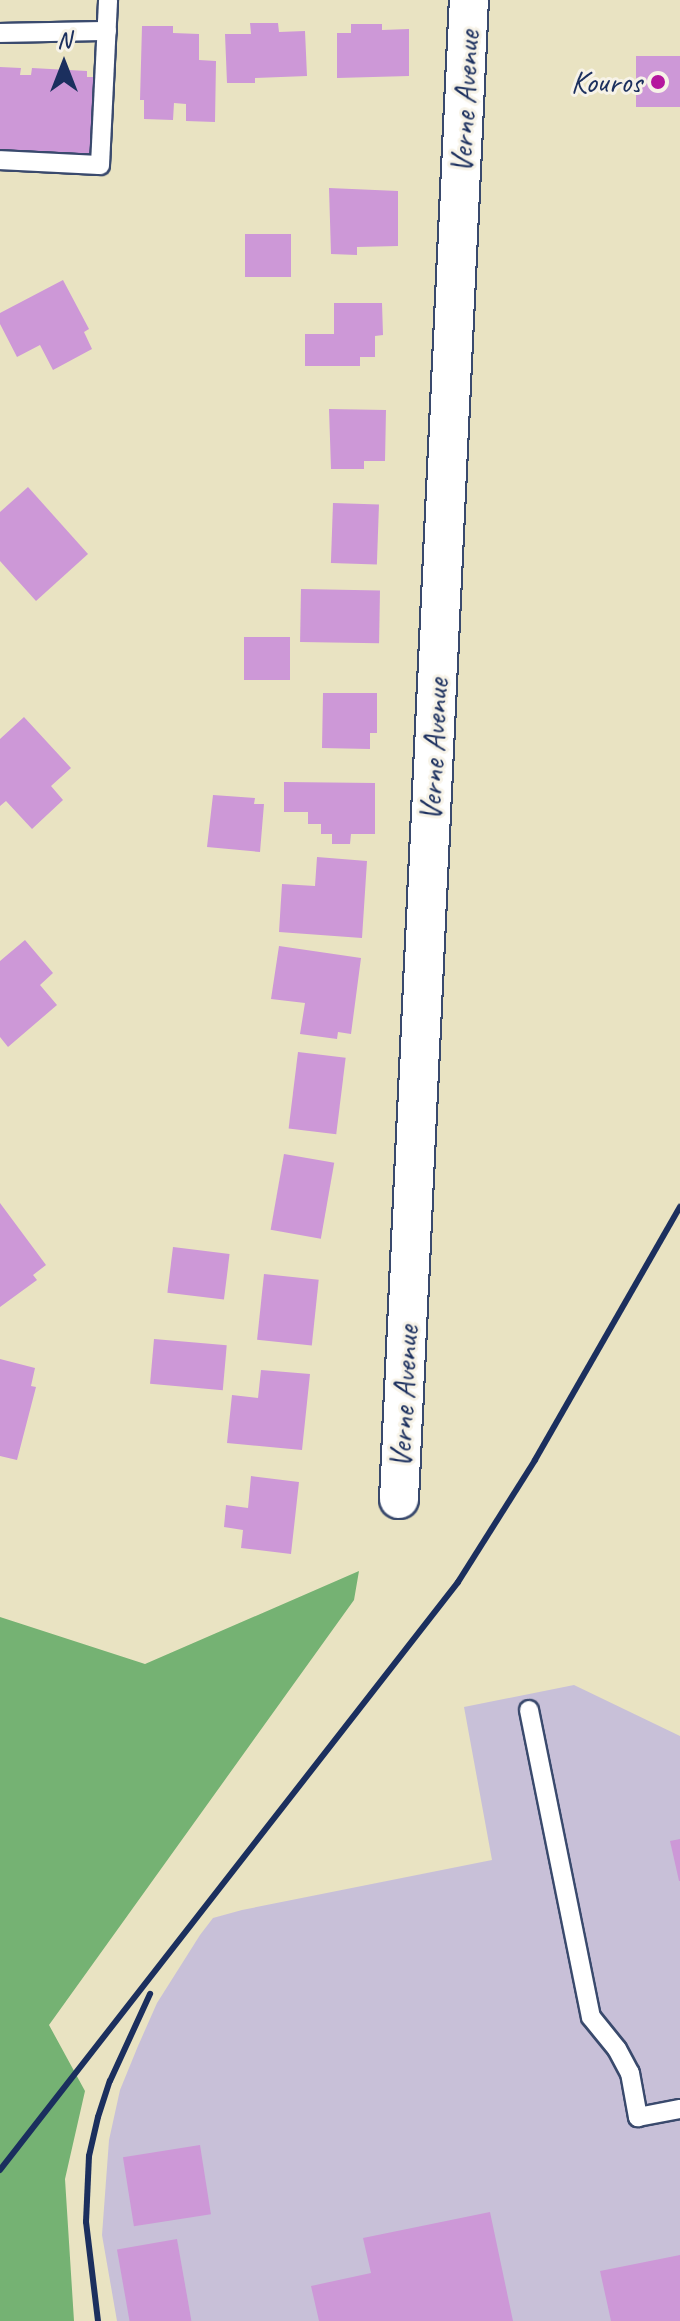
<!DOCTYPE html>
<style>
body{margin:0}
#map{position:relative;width:680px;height:2321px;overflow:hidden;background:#e9e3c2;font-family:Caveat,sans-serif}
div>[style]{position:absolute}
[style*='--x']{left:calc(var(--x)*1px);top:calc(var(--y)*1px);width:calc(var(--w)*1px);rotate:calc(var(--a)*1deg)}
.industrial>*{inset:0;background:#c8c0d8}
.forest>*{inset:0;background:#75b273}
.building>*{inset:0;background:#cd98d7;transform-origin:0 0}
.roads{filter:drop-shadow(2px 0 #3a4a6d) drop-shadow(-2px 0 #3a4a6d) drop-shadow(0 2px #3a4a6d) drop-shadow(0 -2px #3a4a6d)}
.service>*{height:18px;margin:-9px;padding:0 9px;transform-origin:9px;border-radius:9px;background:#fff}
.minor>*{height:38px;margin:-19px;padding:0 19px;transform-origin:19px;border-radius:19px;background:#fff}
.rail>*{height:6px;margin:-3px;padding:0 3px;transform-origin:3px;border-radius:3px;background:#1b2f5e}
.dots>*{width:22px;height:22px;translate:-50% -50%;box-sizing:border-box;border:4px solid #f7f3e8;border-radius:50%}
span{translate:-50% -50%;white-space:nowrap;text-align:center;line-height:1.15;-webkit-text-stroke:6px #f7f3e8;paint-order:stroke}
.poi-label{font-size:32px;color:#1b2f5e}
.right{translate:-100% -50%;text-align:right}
.street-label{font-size:32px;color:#1b2f5e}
.north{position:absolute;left:24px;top:24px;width:80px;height:80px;-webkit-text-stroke:6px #f7f3e8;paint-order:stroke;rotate:0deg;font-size:22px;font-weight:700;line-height:32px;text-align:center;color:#1b2f5e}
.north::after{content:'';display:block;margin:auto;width:28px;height:36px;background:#1b2f5e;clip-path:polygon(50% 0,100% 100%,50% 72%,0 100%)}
</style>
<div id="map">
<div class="industrial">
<i style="clip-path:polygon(574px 1685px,680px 1736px,680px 2321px,117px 2321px,102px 2235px,109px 2140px,120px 2090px,138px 2046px,157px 2003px,200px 1935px,213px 1918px,242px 1910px,492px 1860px,464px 1707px)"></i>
</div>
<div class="forest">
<i style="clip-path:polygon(359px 1571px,354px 1600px,49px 2025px,85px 2091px,65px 2179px,74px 2321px,0 2321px,0 1617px,145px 1664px)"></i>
</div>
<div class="building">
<i style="clip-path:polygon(250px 23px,278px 23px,279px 32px,305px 31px,307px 76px,255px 78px,255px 83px,227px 83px,225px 34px,251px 34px)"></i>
<i style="clip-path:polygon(351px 24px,382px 24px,382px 30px,409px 29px,409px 76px,337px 78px,337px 33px,351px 33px)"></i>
<i style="clip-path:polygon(142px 26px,173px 26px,173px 33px,199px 34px,199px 60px,216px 61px,215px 122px,186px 121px,186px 104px,174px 103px,173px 120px,144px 119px,144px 100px,140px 100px)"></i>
<i style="left:680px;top:56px;width:51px;height:44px;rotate:90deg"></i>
<i style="clip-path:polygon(0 67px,21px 68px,20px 75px,31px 75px,32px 68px,87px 71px,87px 77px,95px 77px,91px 157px,0 153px)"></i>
<i style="clip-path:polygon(329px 188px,398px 191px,398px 246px,357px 247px,357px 255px,331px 254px)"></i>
<i style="left:245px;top:234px;width:46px;height:43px"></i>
<i style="clip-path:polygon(63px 280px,89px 329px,84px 332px,92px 349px,53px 370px,40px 345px,17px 357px,0 324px,0 313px)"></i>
<i style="clip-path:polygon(334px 303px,382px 303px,383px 335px,375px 336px,375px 357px,360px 357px,360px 366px,305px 366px,305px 334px,334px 334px)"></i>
<i style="clip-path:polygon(329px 409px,386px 410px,385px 461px,364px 461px,364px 469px,331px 469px)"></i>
<i style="clip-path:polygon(28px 487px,88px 554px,36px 601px,0 561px,0 512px)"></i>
<i style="left:333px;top:503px;width:46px;height:60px;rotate:2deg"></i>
<i style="left:301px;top:589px;width:79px;height:53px;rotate:1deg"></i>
<i style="left:244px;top:637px;width:46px;height:43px"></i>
<i style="clip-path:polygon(323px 693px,377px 693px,377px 733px,370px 733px,370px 749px,322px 748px)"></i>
<i style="clip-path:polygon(24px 717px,71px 768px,51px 786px,63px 800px,32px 829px,6px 801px,0 806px,0 739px)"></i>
<i style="clip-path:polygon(284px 782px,375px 783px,375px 834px,351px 834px,350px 844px,332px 844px,332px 834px,321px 834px,321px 824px,308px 824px,308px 812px,284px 812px)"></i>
<i style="clip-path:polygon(213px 795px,255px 798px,254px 804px,264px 804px,260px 852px,207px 847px)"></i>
<i style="clip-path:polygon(317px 857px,367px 861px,362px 938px,279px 932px,282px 884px,315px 886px)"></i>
<i style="clip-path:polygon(25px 940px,53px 973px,40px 985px,57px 1005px,8px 1047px,0 1037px,0 961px)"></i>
<i style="clip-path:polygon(279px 946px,361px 958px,351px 1034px,338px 1032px,337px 1039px,300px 1034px,305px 1003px,271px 999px)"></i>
<i style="left:298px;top:1052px;width:48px;height:77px;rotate:7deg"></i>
<i style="left:284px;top:1154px;width:51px;height:77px;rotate:10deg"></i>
<i style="clip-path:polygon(0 1203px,46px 1265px,33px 1275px,37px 1280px,0 1307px)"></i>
<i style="left:173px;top:1247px;width:57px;height:46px;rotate:7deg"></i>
<i style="left:264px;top:1274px;width:55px;height:66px;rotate:6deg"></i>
<i style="left:154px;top:1339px;width:73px;height:45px;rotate:5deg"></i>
<i style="clip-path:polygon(0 1359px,35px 1368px,31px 1386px,36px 1387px,17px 1460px,0 1456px)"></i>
<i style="clip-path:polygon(261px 1370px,310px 1374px,302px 1450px,227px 1443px,232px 1395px,258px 1398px)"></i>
<i style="clip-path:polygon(251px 1476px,299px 1482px,291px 1554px,241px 1548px,243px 1530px,224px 1527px,226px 1505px,248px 1508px)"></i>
<i style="clip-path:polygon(680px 1839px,680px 1881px,679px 1881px,670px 1841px)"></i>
<i style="left:200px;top:2145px;width:70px;height:78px;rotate:81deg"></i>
<i style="clip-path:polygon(490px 2212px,513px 2321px,319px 2321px,311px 2286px,371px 2273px,363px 2238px)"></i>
<i style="left:177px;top:2239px;width:83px;height:61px;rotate:80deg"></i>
<i style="clip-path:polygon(680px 2255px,680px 2321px,611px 2321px,600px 2271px)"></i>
</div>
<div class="roads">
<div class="service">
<i style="--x:0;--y:33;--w:107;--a:-1.1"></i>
<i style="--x:0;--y:160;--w:100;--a:2.9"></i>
<i style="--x:100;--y:165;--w:165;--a:-87.2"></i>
<i style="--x:529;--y:1710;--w:313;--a:78.6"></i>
<i style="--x:591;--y:2017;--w:41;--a:50.9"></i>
<i style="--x:617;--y:2049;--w:27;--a:62"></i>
<i style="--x:630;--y:2073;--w:45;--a:79.7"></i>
<i style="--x:638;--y:2117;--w:43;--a:-10.8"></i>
</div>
<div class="minor">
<i style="--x:399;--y:1499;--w:1501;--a:-87.33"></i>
</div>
</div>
<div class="rail">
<i style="--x:0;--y:2170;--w:745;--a:-52.08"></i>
<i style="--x:458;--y:1582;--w:144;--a:-57.7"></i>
<i style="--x:535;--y:1460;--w:292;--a:-60.2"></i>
<i style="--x:98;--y:2321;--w:100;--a:-96.9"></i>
<i style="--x:86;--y:2222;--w:66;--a:-87.4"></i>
<i style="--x:89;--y:2156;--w:40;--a:-77"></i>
<i style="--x:98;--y:2117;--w:38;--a:-72"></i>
<i style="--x:110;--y:2081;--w:96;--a:-65.3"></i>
</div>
<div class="dots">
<i style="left:658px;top:82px;background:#b5179e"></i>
</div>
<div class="poi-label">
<span class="right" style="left:642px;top:82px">Kouros</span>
</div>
<div class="street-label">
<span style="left:465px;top:102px;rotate:-87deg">Verne Avenue</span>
<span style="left:434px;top:750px;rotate:-87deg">Verne Avenue</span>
<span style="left:404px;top:1397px;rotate:-87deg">Verne Avenue</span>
</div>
<div class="north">N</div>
</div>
